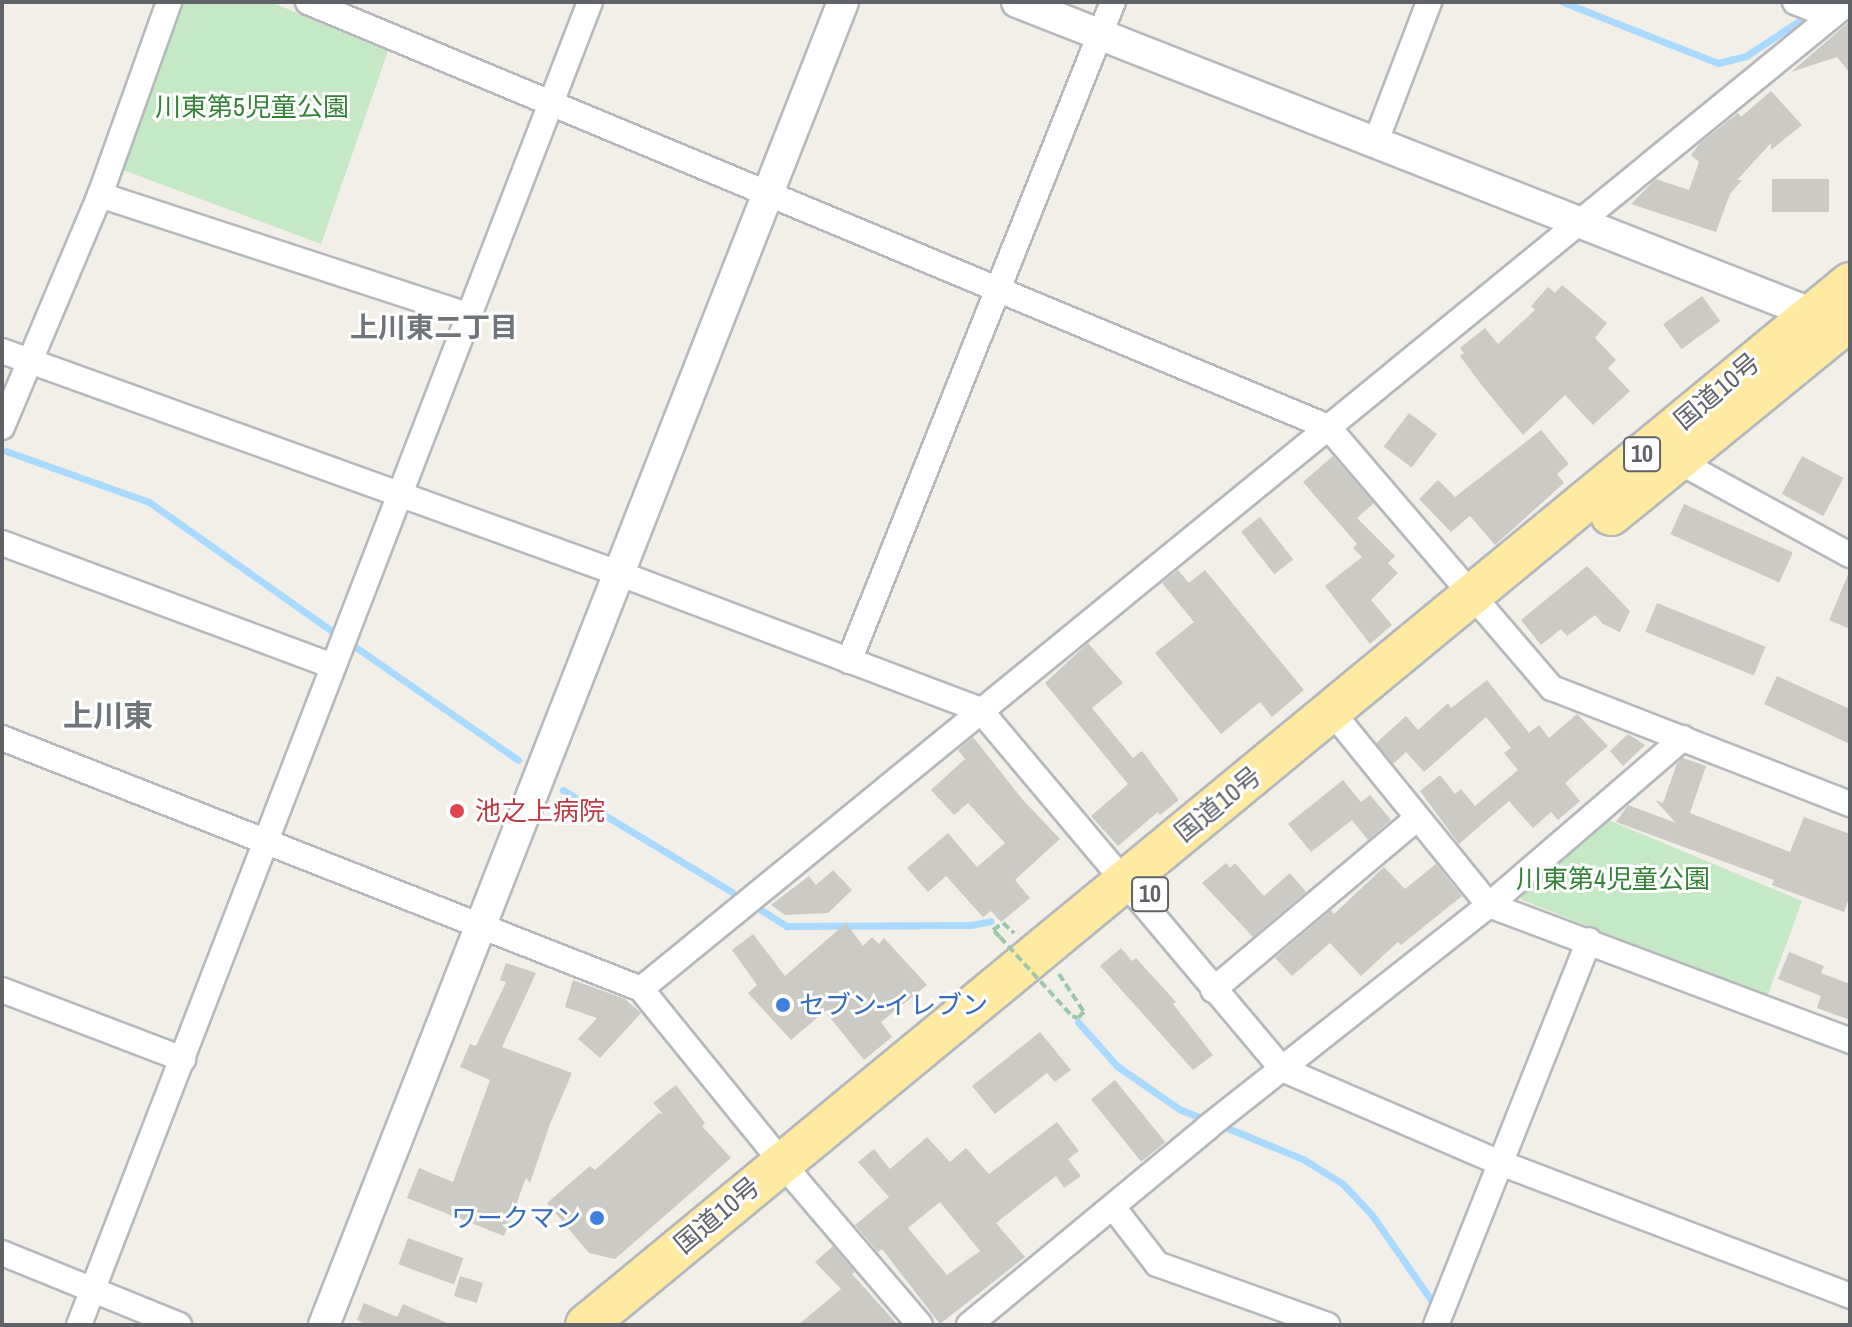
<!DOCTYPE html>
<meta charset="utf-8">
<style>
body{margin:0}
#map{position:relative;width:1852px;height:1327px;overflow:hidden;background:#f1efe8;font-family:"Archivo Narrow","Noto Sans JP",sans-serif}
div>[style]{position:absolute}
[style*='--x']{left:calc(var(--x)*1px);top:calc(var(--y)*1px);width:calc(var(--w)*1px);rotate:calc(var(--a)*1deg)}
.green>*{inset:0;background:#c5e8c5}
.stream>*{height:7px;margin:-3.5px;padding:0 3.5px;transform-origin:3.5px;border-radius:3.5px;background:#aadaff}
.building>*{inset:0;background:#cccac5;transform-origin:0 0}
.path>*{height:4px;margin-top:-2px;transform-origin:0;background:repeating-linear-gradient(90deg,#9cc7a9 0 8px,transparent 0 12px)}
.roads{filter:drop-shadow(2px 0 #b5b8bc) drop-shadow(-2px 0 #b5b8bc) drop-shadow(0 2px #b5b8bc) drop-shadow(0 -2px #b5b8bc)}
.minor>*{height:24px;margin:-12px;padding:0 12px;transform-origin:12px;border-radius:12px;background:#fff}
.tertiary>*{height:30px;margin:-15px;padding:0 15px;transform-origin:15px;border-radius:15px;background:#fff}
.trunk>*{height:40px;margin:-20px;padding:0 20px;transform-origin:20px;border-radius:20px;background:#feeaa1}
.path-bridge>*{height:4px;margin-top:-2px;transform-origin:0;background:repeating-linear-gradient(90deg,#9cc7a9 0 8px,transparent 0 12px)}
.dots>*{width:22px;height:22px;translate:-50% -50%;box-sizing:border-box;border:4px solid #fff;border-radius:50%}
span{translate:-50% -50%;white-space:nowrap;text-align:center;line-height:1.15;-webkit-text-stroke:6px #fff;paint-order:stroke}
.shield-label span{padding:2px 6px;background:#fff;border:2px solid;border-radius:6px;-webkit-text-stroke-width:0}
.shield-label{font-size:24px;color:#5f6368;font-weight:700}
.park-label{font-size:26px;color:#348238}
.street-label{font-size:26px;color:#5f6368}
.health-label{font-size:26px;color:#be3a42}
.left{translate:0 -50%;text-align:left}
.shop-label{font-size:26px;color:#366cbe}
.right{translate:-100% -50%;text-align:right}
.neighbourhood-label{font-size:28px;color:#70757a;font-weight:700}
.quarter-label{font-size:30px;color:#70757a;font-weight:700}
.frame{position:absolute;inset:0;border:4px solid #5f6368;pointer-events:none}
</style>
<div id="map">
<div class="green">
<i style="clip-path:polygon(180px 2px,271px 2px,388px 51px,321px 244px,115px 167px)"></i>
<i style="clip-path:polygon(1601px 817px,1802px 901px,1767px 997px,1522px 900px,1515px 887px)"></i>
</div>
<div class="stream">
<i style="--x:1563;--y:2;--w:167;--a:21.5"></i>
<i style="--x:1718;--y:63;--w:29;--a:-14"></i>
<i style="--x:1746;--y:56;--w:67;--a:-33.5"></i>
<i style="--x:6;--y:451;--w:152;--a:19.6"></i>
<i style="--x:149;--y:502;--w:224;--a:35.2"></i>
<i style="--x:357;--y:648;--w:196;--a:34.8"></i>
<i style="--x:563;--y:790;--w:197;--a:31.1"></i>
<i style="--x:761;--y:910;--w:31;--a:32"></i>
<i style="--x:787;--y:926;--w:184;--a:-0.3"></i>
<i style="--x:971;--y:925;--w:20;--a:-11"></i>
<i style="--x:1078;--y:1022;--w:59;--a:48.4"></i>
<i style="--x:1117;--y:1066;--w:75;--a:34.7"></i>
<i style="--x:1179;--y:1109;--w:31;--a:22"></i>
<i style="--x:1220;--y:1125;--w:90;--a:22.3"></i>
<i style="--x:1303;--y:1159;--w:47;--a:32"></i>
<i style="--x:1343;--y:1184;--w:42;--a:46.9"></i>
<i style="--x:1372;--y:1215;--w:112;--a:55.2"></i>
</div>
<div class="building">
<i style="clip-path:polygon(1850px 21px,1850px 73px,1837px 57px,1791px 72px)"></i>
<i style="clip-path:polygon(1771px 91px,1802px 125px,1771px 150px,1771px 143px,1737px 180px,1742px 180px,1730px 194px,1716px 232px,1631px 204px,1656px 179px,1689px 190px,1699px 162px,1691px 155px,1700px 143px,1738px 113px,1741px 117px)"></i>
<i style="left:1829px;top:179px;width:33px;height:57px;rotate:90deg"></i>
<i style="clip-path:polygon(1562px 285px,1607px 323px,1595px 338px,1616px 360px,1608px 368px,1630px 391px,1593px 425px,1565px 395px,1523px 435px,1483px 387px,1460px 356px,1464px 353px,1460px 348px,1485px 328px,1498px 344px,1535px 310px,1531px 306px,1548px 287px,1555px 293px)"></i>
<i style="left:1702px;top:296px;width:31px;height:48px;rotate:54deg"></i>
<i style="left:1409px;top:413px;width:35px;height:42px;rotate:37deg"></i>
<i style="clip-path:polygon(1541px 430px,1569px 464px,1557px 474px,1564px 483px,1495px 545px,1470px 516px,1451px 532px,1419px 499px,1438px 480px,1455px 497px)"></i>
<i style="clip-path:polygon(1333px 456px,1374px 503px,1357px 518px,1395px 556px,1388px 563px,1398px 573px,1371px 600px,1392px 625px,1370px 644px,1325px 586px,1362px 557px,1353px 548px,1357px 544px,1303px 482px)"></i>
<i style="left:1802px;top:456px;width:47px;height:43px;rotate:28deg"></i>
<i style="left:1684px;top:504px;width:119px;height:33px;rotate:24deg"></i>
<i style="left:1260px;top:517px;width:54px;height:24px;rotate:52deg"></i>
<i style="clip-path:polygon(1587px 566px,1630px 611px,1620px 632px,1603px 624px,1595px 615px,1567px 636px,1561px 629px,1541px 645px,1521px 620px)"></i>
<i style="clip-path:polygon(1178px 570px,1189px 583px,1205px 570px,1304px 690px,1272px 717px,1260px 702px,1221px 734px,1155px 653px,1194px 622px,1162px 583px)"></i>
<i style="clip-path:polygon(1850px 570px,1850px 629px,1829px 620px)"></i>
<i style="left:1657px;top:603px;width:117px;height:31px;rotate:22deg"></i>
<i style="clip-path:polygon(1088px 643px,1123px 683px,1092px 708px,1133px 758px,1142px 751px,1179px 800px,1160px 815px,1158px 812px,1118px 846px,1091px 816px,1128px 784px,1045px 683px)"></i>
<i style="clip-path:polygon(1777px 676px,1850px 709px,1850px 744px,1764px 704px)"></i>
<i style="clip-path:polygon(1487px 680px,1529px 733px,1539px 725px,1549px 738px,1577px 714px,1608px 746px,1565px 783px,1580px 801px,1558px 820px,1551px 812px,1533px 828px,1509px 801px,1459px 844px,1420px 791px,1440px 775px,1455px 794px,1461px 789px,1475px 806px,1518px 770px,1504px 753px,1511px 748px,1486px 717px,1424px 772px,1406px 752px,1393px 764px,1376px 743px,1406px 716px,1418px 730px,1448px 703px,1451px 708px)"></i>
<i style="clip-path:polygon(1628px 734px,1645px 745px,1623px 766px,1610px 751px)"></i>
<i style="clip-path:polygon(973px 737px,1023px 800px,1060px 839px,1015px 880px,1030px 898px,1001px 922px,991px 911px,983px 917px,946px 876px,928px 892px,907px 868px,948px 833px,977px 867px,1005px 843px,968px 803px,954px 815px,931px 790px,965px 759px,958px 750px)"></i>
<i style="clip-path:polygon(1683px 758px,1706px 766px,1690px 813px,1790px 852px,1804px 817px,1850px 834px,1850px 895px,1844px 912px,1772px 885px,1774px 880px,1616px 822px,1628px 805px,1676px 823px,1655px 800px,1663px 803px,1677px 763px)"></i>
<i style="clip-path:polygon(1343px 780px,1361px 802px,1370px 795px,1391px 820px,1368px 840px,1352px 820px,1311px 852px,1288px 824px)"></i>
<i style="clip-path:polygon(1226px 863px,1230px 868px,1235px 863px,1264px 896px,1290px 873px,1306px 892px,1253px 937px,1202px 883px)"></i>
<i style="clip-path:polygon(1436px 864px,1462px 896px,1401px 945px,1398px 942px,1361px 976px,1330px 943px,1292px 976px,1275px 958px,1331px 910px,1334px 914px,1384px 867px,1405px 889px)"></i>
<i style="clip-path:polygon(833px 870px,852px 890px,828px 913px,785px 915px,771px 905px,809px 876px,816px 885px)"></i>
<i style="clip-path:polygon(846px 923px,863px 946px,872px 937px,879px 944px,884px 938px,927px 985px,881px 1022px,892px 1037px,864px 1060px,825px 1011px,791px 1040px,748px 993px,757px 985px,732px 950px,753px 934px,785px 976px)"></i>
<i style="clip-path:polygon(1121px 948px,1132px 961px,1136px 958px,1176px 1002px,1173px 1004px,1213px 1055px,1193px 1070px,1100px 966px)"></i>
<i style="clip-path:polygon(1789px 952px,1824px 966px,1821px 973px,1850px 984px,1850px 1020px,1817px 1008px,1821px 996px,1778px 979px)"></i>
<i style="clip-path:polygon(506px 963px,536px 973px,502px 1047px,572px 1073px,550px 1124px,530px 1183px,526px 1178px,504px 1236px,407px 1198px,419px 1168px,453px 1182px,490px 1080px,460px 1067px,470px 1044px,476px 1046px,506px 982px,500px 980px)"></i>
<i style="clip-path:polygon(573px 980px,625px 999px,641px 1013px,600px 1058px,578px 1039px,597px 1018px,565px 1007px)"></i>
<i style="clip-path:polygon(1040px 1032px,1071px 1070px,1055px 1082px,1047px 1073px,995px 1114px,972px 1086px)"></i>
<i style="left:1115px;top:1080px;width:80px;height:31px;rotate:51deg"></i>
<i style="clip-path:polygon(676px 1085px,705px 1123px,702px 1126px,731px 1158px,615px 1259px,589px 1253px,547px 1203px,590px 1166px,595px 1170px,659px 1113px,663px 1114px,653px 1103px)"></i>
<i style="clip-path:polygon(evenodd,1057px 1122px,1079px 1151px,1068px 1159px,1081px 1176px,1064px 1188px,1056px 1176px,996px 1223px,1025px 1257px,940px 1324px,882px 1249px,878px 1252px,855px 1225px,889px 1197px,858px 1162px,874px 1149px,890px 1169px,927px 1137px,950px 1162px,966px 1148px,989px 1174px,1057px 1122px,940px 1202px,980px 1251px,947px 1275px,908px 1228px,940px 1202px)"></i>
<i style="left:408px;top:1238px;width:59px;height:28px;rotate:20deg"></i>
<i style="clip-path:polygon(833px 1246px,855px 1272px,852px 1274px,898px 1325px,798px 1325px,841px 1289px,815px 1262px)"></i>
<i style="left:460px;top:1276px;width:24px;height:21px;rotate:17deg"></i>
<i style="clip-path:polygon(364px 1303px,397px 1317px,403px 1304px,452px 1325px,368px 1325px,357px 1320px)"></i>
</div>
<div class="path">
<i style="--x:1000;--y:937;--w:10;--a:-135"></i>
<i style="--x:993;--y:930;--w:12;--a:-35"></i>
<i style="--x:1003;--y:923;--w:15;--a:42"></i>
<i style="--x:1059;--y:974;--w:45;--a:56.7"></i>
<i style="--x:1084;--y:1012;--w:8;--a:135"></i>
<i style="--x:1078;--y:1018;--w:6;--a:-162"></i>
</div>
<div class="roads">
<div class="minor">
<i style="--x:308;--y:2;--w:1105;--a:22.62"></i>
<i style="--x:1328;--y:427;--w:344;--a:49.4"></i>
<i style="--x:1552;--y:688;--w:320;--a:21.3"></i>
<i style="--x:1795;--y:2;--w:39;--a:21"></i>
<i style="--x:1376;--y:141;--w:149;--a:-69.1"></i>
<i style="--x:100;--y:195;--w:387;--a:18.1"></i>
<i style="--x:2;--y:351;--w:655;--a:19.82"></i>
<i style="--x:618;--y:573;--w:387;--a:20.7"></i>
<i style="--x:980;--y:710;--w:469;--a:49.9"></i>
<i style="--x:1282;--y:1069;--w:235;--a:23.3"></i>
<i style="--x:1498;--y:1162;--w:377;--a:20.8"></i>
<i style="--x:2;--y:427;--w:252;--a:-67.1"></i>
<i style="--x:100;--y:195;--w:205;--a:-70.3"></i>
<i style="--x:1678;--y:461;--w:196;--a:28.7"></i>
<i style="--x:2;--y:543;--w:352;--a:20.4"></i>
<i style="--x:849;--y:661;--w:710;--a:-68.17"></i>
<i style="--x:1332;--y:712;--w:249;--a:50.9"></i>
<i style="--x:1489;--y:905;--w:386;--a:20.6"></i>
<i style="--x:2;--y:738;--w:687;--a:21.44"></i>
<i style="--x:641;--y:989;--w:247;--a:50.9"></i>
<i style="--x:797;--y:1181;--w:189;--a:49.5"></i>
<i style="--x:641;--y:989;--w:1560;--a:-39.25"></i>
<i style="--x:2;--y:990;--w:194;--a:20.9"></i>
<i style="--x:1213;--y:990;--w:267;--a:-40.1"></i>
<i style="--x:1113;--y:1207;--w:72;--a:52.3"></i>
<i style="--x:1157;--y:1264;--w:181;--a:19.7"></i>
<i style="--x:2;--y:1253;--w:191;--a:22.1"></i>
<i style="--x:79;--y:1325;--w:1418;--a:-68.88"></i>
<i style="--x:969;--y:1325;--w:310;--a:-39.6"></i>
<i style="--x:1208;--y:1127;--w:358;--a:-38.3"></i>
<i style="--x:1489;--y:905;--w:256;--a:-40.7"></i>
<i style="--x:1436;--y:1325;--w:414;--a:-68.3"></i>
</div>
<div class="tertiary">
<i style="--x:1017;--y:2;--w:853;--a:21.39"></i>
<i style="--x:1811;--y:313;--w:21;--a:8"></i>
<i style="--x:324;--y:1325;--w:1421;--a:-68.58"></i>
</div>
<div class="trunk">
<i style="--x:1611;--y:515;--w:308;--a:-39.2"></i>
<i style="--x:586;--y:1325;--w:1638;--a:-39.5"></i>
</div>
</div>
<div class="path-bridge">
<i style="--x:1000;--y:937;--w:107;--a:47.7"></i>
</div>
<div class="dots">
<i style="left:457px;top:811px;background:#e0444e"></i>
<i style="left:783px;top:1005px;background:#3f7fe0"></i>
<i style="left:597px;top:1218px;background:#3f7fe0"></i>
</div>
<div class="shield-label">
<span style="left:1642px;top:454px">10</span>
<span style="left:1150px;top:894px">10</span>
</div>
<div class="park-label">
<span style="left:252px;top:107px">川東第5児童公園</span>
<span style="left:1613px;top:879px">川東第4児童公園</span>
</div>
<div class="street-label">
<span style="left:1717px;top:391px;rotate:-40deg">国道10号</span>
<span style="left:1218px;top:804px;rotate:-39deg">国道10号</span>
<span style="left:717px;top:1215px;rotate:-40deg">国道10号</span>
</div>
<div class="health-label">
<span class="left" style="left:475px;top:811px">池之上病院</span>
</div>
<div class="shop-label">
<span class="left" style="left:799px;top:1005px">セブン-イレブン</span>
<span class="right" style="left:581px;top:1218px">ワークマン</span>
</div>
<div class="neighbourhood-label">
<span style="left:434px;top:327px">上川東二丁目</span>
</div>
<div class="quarter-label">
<span style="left:108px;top:715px">上川東</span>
</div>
<div class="frame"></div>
</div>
